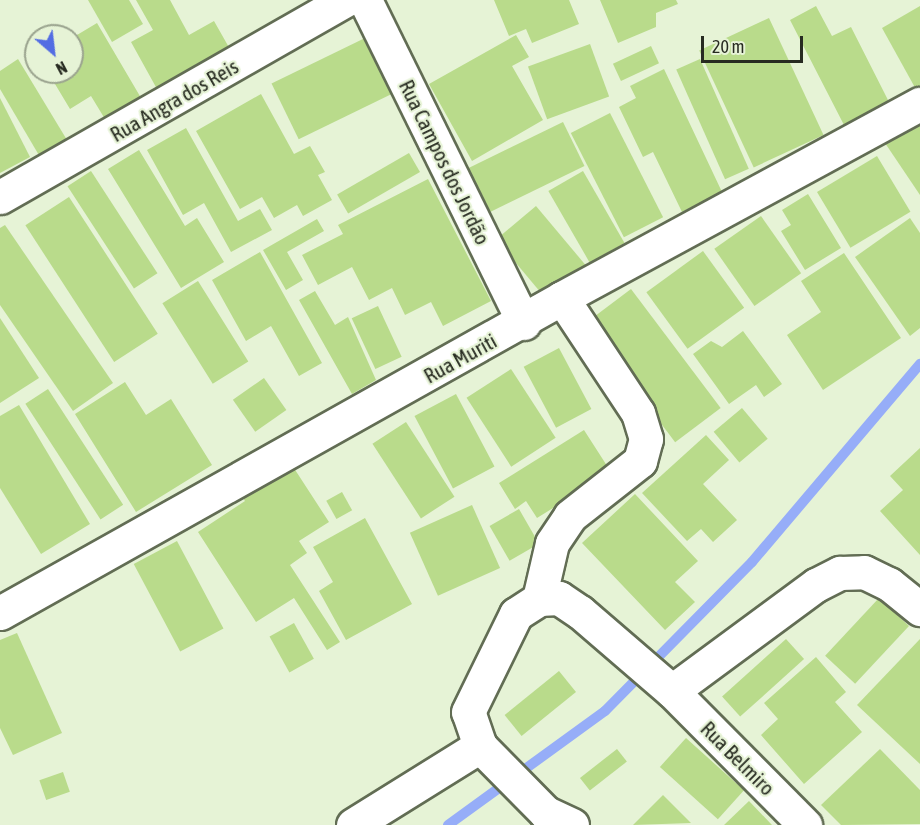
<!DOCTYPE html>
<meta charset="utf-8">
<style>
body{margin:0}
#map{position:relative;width:920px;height:825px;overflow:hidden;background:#e6f3d6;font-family:"Asap Condensed",sans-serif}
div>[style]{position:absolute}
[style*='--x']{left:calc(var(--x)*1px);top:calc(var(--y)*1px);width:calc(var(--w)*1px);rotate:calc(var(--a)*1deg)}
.stream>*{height:10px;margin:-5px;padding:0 5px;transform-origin:5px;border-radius:5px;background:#96adf8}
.building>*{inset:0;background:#b9db8b;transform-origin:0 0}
.roads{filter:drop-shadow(2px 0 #626d54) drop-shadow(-2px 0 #626d54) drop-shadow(0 2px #626d54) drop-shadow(0 -2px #626d54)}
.minor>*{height:33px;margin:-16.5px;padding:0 16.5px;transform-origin:16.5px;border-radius:16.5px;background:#fff}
span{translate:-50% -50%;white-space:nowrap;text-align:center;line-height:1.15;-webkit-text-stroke:4.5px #e6f3d6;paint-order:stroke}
.street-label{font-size:21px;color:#272b21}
.north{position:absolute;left:24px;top:24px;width:60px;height:60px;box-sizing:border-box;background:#e6f3d6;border:2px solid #9aa38e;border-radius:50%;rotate:152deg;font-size:16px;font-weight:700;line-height:24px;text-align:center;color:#272b21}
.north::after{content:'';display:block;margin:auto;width:21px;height:27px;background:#536de3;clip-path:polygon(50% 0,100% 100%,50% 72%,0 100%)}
.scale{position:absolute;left:701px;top:36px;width:102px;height:27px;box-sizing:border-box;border:3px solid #272b21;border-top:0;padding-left:8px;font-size:18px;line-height:21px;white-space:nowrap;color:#272b21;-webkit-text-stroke:4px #e6f3d6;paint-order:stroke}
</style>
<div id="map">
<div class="stream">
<i style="--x:448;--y:825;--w:194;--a:-36"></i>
<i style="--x:605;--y:711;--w:209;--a:-45.4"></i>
<i style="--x:752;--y:562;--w:260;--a:-49.7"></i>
</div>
<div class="building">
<i style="clip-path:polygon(88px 0,129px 0,143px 24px,112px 42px)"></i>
<i style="clip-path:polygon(136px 0,170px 0,189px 35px,214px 21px,235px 58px,162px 98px,131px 42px,153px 30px)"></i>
<i style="clip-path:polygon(494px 0,569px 0,579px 24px,532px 43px,526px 29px,509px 36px)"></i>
<i style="clip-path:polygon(600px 0,676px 0,678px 4px,656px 13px,656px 27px,618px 43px)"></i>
<i style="clip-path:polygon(816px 6px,832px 36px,851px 27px,889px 102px,844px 125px,790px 20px)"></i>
<i style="clip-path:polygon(920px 6px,920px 91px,918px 93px,882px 28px)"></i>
<i style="left:769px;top:18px;width:129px;height:77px;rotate:65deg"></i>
<i style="clip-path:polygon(97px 23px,144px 103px,108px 124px,91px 96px,70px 109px,49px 74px,72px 72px,72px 61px,78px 58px,72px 38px)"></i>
<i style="clip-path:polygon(516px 35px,529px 57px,512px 66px,543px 120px,472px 161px,429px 84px)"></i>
<i style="left:365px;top:38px;width:62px;height:104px;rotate:64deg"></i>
<i style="left:590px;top:44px;width:56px;height:66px;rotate:70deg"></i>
<i style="left:651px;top:46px;width:19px;height:42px;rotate:65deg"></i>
<i style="clip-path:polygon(18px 59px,67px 140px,40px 157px,0 89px,0 71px)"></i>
<i style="left:700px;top:59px;width:120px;height:26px;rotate:66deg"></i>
<i style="clip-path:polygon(664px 69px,722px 192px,682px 212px,653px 152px,643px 157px,619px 107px,636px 98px,630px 86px)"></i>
<i style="clip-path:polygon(261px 94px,294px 154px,310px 146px,325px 172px,318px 175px,332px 200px,303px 216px,297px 205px,274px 218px,262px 197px,240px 209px,196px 131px)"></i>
<i style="clip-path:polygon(0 98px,30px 157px,0 173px)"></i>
<i style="left:610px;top:113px;width:117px;height:44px;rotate:63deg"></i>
<i style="clip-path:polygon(920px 121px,920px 195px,885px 143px)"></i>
<i style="left:563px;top:122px;width:49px;height:105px;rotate:64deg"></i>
<i style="clip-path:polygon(186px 128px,238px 221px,260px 209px,272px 230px,231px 252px,204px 203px,183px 215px,147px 150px)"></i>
<i style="clip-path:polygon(139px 150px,185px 226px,197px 218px,224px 262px,181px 288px,108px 169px)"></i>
<i style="left:409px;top:153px;width:22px;height:83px;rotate:60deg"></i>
<i style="left:877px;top:156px;width:65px;height:70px;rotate:59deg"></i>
<i style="left:91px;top:171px;width:122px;height:28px;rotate:57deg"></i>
<i style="left:583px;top:171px;width:83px;height:40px;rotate:60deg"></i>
<i style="clip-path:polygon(428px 179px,491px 301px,443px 326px,431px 302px,405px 315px,392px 288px,369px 300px,352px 267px,318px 285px,302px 255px,343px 234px,338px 225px)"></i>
<i style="clip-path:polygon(808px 194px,841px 248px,805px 270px,781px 231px,791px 225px,782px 210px)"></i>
<i style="left:69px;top:197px;width:163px;height:52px;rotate:57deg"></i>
<i style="left:536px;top:206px;width:80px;height:52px;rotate:50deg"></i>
<i style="left:761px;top:216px;width:70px;height:57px;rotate:55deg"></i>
<i style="clip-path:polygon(910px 218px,920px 233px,920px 328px,910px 336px,855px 257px)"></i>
<i style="clip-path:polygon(317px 219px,324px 231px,287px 252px,303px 280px,286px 290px,263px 250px)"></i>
<i style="clip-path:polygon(5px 225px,113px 383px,73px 411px,0 305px,0 228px)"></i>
<i style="left:703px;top:251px;width:70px;height:70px;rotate:54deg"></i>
<i style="clip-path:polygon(260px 252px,322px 363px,299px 376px,271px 326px,246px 341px,212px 280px)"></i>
<i style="clip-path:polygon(844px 253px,901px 338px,823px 390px,787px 335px,821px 312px,801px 281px)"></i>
<i style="left:198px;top:281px;width:95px;height:42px;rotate:58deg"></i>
<i style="left:631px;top:289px;width:149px;height:57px;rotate:53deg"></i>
<i style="clip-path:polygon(315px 291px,335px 325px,348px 317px,376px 380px,352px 394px,299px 300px)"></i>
<i style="left:378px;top:306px;width:56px;height:29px;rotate:65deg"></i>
<i style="clip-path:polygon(0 318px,39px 378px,0 403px)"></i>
<i style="clip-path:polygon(743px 331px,782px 384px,764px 397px,756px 385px,729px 404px,693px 354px,711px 341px,722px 347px)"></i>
<i style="left:559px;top:348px;width:69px;height:40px;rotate:62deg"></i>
<i style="left:511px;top:369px;width:82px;height:53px;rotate:57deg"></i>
<i style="left:264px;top:378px;width:39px;height:38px;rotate:55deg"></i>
<i style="clip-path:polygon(125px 382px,146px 415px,171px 399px,212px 465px,136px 512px,75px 414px)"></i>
<i style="left:48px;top:389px;width:138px;height:27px;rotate:57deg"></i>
<i style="left:456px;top:394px;width:82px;height:47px;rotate:62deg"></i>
<i style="clip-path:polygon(19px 405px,90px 524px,41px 554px,0 488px,0 416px)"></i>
<i style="left:742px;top:408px;width:40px;height:37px;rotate:50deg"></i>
<i style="left:406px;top:422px;width:89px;height:40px;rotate:57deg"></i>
<i style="clip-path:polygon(584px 430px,611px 472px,537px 518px,526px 501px,515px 509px,499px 483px)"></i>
<i style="clip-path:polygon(706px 435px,729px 460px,703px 484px,737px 520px,713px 542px,701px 529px,687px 541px,642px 493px)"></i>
<i style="clip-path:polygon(920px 448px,920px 555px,880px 511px,903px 490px,890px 476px)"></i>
<i style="clip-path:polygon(290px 462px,329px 522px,299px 541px,307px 553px,290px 565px,340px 642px,327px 650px,294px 598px,256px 622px,198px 532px,245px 501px,240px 494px)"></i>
<i style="left:342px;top:492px;width:21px;height:18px;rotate:61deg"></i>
<i style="clip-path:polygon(635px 494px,698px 561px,675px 582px,695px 602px,665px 630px,582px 543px)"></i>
<i style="left:472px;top:505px;width:69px;height:68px;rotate:66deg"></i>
<i style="left:519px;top:509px;width:40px;height:34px;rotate:60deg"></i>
<i style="clip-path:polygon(365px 518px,412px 604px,346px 640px,319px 591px,333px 582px,313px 547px)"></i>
<i style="left:177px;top:541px;width:99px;height:49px;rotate:62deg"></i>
<i style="left:879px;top:598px;width:41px;height:79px;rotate:43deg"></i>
<i style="left:294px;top:623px;width:41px;height:28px;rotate:61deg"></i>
<i style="clip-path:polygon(17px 633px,62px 733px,13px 755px,0 728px,0 640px)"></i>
<i style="left:786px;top:639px;width:27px;height:86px;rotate:48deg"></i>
<i style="clip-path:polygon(920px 639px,920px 764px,857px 705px)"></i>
<i style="clip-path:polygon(816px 657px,846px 692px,835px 702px,862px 732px,804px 784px,761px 735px,778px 719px,764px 703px)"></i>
<i style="left:559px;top:671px;width:27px;height:70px;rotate:51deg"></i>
<i style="left:686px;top:738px;width:78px;height:39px;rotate:42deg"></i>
<i style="left:617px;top:749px;width:16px;height:47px;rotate:52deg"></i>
<i style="clip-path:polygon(880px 749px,920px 790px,920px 824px,841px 825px,821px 805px)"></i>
<i style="left:63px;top:772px;width:21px;height:25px;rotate:71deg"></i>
<i style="clip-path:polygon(663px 795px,691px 823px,633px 825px)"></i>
<i style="clip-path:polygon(749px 801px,772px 825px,724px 825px)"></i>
</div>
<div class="roads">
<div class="minor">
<i style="--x:365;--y:0;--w:360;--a:63.8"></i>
<i style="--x:0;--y:197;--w:398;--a:-29.7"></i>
<i style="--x:539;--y:599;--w:57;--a:-76.9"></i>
<i style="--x:552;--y:543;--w:32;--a:-56"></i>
<i style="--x:570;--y:516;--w:89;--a:-38.2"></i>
<i style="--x:640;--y:461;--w:23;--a:-75"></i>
<i style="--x:646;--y:439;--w:27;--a:-107"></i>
<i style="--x:638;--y:413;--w:138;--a:-123.5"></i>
<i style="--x:0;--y:613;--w:644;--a:-29.27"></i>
<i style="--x:562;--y:298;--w:407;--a:-28.5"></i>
<i style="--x:672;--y:691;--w:179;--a:-36.4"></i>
<i style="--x:816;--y:585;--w:27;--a:-27"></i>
<i style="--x:840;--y:573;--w:24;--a:-2"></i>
<i style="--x:864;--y:572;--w:28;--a:26"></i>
<i style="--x:889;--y:584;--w:40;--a:39"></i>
<i style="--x:353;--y:825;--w:150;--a:-31.9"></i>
<i style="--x:572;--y:825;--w:29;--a:-155"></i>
<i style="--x:546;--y:813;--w:94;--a:-134.6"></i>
<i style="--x:480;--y:746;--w:36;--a:-109"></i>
<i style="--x:468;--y:712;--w:109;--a:-63.9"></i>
<i style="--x:516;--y:614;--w:27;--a:-33"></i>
<i style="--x:539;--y:599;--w:20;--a:-3"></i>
<i style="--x:559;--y:598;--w:25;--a:34"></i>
<i style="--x:580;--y:612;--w:121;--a:40.7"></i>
<i style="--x:672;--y:691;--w:189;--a:45.2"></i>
</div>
</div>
<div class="street-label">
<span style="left:174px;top:100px;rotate:-30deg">Rua Angra dos Reis</span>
<span style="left:445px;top:162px;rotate:64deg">Rua Campos dos Jordão</span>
<span style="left:460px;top:358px;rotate:-29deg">Rua Muriti</span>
<span style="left:738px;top:758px;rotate:45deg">Rua Belmiro</span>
</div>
<div class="north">N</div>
<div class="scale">20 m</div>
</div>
